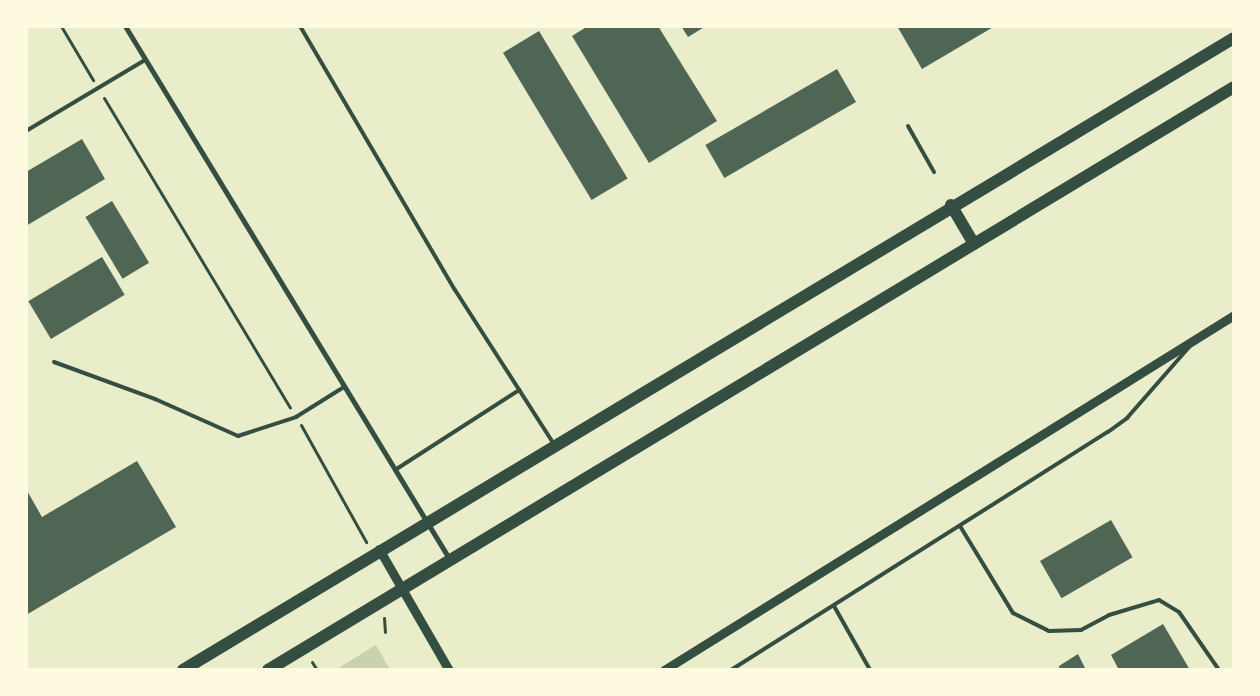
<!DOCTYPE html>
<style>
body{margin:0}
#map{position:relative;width:1260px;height:696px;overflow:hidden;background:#e9edc9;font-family:"PT Sans Narrow",sans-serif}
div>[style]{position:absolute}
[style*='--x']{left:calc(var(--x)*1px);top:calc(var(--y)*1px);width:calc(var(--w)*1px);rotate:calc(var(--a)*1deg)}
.green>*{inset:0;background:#cad2ad}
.building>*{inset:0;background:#4f6655;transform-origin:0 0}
.path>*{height:3px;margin:-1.5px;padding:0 1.5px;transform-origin:1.5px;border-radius:1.5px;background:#344e41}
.service>*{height:4px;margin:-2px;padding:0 2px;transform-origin:2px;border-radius:2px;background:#344e41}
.minor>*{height:5px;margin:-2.5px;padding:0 2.5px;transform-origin:2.5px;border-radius:2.5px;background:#344e41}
.tertiary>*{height:9px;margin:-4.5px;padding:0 4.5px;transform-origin:4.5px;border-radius:4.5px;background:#344e41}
.primary>*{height:12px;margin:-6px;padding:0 6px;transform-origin:6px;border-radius:6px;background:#344e41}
span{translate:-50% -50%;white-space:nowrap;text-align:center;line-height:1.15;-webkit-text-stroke:4.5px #fefae0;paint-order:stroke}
.frame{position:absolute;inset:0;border:28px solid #fefae0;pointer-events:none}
</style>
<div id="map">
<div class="green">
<i style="clip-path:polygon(376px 645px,390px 670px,335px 670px)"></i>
</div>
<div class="building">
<i style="clip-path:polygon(588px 26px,658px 26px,717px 121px,649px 163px,572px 36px)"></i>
<i style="clip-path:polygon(681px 26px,706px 26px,688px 37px)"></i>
<i style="clip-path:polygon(897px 26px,995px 26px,922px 69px)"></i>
<i style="left:539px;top:31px;width:172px;height:42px;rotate:59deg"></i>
<i style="left:837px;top:69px;width:38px;height:152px;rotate:60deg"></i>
<i style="clip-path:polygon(82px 139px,105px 179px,26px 226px,26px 172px)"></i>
<i style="left:112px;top:201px;width:72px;height:31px;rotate:59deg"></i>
<i style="left:102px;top:257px;width:44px;height:86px;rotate:59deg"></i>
<i style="clip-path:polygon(137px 461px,176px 527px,26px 615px,26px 489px,42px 517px)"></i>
<i style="left:1111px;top:520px;width:43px;height:82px;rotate:60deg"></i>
<i style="clip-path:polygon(1163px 624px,1190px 670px,1119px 670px,1111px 655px)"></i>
<i style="clip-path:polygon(1078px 654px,1086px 670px,1060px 670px,1059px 666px)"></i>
</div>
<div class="path">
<i style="--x:61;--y:26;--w:63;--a:59.3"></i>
<i style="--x:104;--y:98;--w:361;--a:59"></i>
<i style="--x:301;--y:425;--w:134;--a:60.9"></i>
<i style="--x:384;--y:618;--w:14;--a:86"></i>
<i style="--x:312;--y:662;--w:9;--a:58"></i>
</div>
<div class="service">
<i style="--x:300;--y:26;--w:306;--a:59.6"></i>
<i style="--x:455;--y:290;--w:183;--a:57.3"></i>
<i style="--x:908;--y:126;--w:53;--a:60.5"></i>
<i style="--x:26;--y:131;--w:139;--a:-30.8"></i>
<i style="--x:54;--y:362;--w:108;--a:20.1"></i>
<i style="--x:155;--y:399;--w:91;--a:24"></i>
<i style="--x:238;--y:436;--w:61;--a:-18.1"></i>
<i style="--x:296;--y:417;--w:57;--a:-32"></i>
<i style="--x:395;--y:470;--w:148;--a:-32.8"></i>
<i style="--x:960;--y:526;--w:102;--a:58.7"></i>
<i style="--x:1013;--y:613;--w:40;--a:26.6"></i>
<i style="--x:1049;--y:631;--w:32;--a:-2"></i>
<i style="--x:1081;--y:630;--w:32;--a:-28"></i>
<i style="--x:1109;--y:615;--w:52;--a:-16.7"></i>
<i style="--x:1159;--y:600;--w:23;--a:31"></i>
<i style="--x:1179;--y:612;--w:70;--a:55.4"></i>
<i style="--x:834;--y:606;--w:73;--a:60.6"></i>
<i style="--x:731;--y:670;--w:446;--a:-32.3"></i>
<i style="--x:1108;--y:432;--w:24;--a:-36"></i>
<i style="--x:1127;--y:418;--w:96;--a:-48.8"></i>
</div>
<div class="minor">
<i style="--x:125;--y:26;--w:625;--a:58.67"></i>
</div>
<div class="tertiary">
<i style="--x:379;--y:549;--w:140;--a:60"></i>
<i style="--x:664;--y:670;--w:672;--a:-31.91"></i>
</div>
<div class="primary">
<i style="--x:951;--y:205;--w:45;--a:59.5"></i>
<i style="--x:183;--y:670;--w:1226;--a:-31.02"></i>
<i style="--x:268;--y:670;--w:1128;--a:-31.11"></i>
</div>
<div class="frame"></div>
</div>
